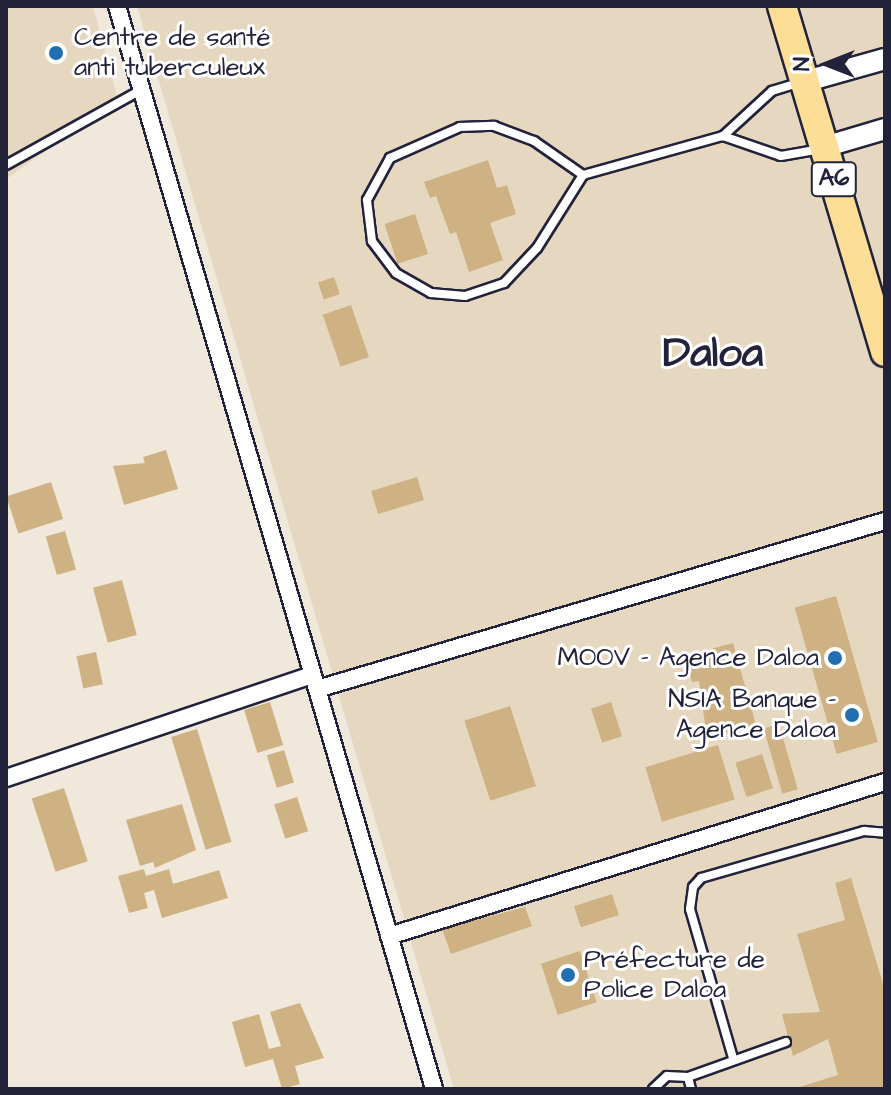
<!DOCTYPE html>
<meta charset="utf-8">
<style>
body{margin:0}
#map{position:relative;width:891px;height:1095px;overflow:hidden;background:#f0e8da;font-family:"Architects Daughter",sans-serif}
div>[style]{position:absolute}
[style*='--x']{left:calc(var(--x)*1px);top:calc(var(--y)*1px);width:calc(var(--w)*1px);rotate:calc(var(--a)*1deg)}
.built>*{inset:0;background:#e6d8c0}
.building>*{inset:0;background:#ceb283;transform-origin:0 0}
.roads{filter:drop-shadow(2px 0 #22223b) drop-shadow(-2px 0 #22223b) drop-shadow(0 2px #22223b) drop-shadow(0 -2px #22223b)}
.service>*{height:8px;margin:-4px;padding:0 4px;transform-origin:4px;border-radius:4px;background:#fff}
.minor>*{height:16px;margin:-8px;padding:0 8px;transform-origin:8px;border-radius:8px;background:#fff}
.tertiary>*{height:20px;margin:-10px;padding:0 10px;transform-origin:10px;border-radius:10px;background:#fff}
.trunk>*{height:28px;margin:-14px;padding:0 14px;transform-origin:14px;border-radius:14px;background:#fdde96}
.dots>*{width:22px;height:22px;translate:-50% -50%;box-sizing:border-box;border:4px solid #fff;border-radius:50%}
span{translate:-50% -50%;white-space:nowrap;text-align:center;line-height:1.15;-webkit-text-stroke:6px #fff;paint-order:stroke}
.shield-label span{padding:2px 6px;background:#fff;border:2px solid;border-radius:6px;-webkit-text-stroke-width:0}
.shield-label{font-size:24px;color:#22223b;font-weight:700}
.poi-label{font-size:26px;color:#22223b}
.left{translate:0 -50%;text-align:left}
.right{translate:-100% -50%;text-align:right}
.town-label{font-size:42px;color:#22223b;font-weight:700}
.frame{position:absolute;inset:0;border:8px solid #22223b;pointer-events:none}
.north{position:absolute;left:787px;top:24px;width:80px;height:80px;-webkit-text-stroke:6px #fff;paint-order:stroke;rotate:270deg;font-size:22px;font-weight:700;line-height:32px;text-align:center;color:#22223b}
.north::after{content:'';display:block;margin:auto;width:28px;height:36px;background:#22223b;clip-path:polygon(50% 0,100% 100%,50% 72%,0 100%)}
</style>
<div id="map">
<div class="built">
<i style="clip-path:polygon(6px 6px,93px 6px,118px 100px,6px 179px)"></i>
<i style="clip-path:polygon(137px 6px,885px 6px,885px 1089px,454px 1089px)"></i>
</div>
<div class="building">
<i style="clip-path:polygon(488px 160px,497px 188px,507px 185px,516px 214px,490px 223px,503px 260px,469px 272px,456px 232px,450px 234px,436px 196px,430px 198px,424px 182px)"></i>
<i style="left:415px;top:214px;width:42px;height:32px;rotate:72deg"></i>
<i style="left:334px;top:277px;width:18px;height:17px;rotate:71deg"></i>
<i style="left:351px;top:305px;width:55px;height:30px;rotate:71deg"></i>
<i style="clip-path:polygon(166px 450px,178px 489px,124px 505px,113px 466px,145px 463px,143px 457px)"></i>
<i style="left:417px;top:477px;width:24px;height:48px;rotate:73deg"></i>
<i style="left:51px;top:482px;width:39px;height:47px;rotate:72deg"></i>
<i style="left:65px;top:531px;width:40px;height:20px;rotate:74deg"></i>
<i style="left:122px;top:580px;width:57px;height:30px;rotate:75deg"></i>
<i style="left:836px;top:596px;width:152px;height:43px;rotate:74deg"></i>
<i style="clip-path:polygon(733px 643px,756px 725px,707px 738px,699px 681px,692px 682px,685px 656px)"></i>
<i style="left:96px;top:652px;width:33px;height:20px;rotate:78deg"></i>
<i style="left:270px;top:702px;width:45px;height:27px;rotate:73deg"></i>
<i style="left:611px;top:702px;width:36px;height:21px;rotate:72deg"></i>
<i style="left:510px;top:706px;width:84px;height:48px;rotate:72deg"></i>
<i style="left:779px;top:724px;width:68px;height:16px;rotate:74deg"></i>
<i style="left:197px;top:729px;width:118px;height:27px;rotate:73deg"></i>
<i style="left:718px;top:745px;width:57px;height:76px;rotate:73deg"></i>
<i style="left:284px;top:750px;width:34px;height:18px;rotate:73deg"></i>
<i style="left:762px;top:754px;width:36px;height:28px;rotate:72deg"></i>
<i style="left:64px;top:788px;width:77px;height:34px;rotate:72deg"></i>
<i style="left:297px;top:797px;width:36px;height:24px;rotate:72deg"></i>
<i style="clip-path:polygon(182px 804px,196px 850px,155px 868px,153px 862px,140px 866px,126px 820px)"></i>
<i style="clip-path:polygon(144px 869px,146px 876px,169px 869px,173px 884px,219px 870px,228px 898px,162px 918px,154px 890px,144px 893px,148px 908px,129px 913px,118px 876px)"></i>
<i style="clip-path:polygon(851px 878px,885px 990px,885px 1089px,793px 1089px,838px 1075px,828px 1039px,793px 1056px,782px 1014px,820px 1012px,797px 934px,845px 920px,835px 883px)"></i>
<i style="left:612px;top:894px;width:22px;height:40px;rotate:72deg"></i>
<i style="clip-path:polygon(525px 907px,532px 926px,451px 954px,442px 929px)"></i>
<i style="left:580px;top:951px;width:54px;height:41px;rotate:72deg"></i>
<i style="clip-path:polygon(300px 1003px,324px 1058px,295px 1066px,300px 1084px,282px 1089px,273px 1059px,245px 1067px,232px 1022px,259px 1014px,269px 1049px,281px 1046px,270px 1012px)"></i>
</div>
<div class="roads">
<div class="service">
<i style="--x:798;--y:83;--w:27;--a:163"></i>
<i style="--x:772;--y:91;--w:67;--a:137.4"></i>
<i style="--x:723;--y:136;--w:61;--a:19"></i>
<i style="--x:781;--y:156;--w:39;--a:-10"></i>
<i style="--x:6;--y:165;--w:154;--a:-29.1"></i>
<i style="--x:583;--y:175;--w:86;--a:122.2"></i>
<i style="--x:537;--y:248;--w:48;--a:133.3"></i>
<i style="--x:504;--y:283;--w:41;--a:161.6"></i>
<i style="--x:465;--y:296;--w:34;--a:-175"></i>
<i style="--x:431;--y:293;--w:40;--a:-150.3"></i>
<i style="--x:396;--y:273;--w:40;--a:-127"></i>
<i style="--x:372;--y:241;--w:41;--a:-97"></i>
<i style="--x:367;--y:200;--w:48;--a:-61.3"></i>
<i style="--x:390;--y:158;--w:77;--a:-23.9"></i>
<i style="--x:460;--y:127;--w:34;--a:-2"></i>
<i style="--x:494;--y:126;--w:43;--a:20.6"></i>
<i style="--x:534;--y:141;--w:60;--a:34.8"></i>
<i style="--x:583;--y:175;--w:145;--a:-15.6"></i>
<i style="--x:733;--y:1058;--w:155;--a:-106.1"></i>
<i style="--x:690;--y:909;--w:22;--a:-82"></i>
<i style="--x:693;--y:887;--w:12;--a:-48"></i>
<i style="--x:701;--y:878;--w:170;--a:-16.1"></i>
<i style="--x:864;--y:831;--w:21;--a:5"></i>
<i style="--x:688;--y:1077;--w:12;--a:76"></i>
<i style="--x:653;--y:1089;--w:19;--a:-43"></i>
<i style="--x:667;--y:1076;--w:21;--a:3"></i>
<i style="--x:688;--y:1077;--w:104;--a:-19.7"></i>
</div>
<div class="minor">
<i style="--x:117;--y:6;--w:1128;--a:73.68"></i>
<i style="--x:317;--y:689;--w:592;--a:-16.48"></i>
<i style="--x:6;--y:778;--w:323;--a:-18.6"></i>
<i style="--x:389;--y:936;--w:519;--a:-17.25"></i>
</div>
<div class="tertiary">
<i style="--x:803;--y:82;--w:85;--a:-15.7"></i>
<i style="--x:824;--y:147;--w:64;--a:-16.4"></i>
</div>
<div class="trunk">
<i style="--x:782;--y:6;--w:361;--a:73.4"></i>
</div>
</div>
<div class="dots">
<i style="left:56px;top:53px;background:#1f6fb2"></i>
<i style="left:835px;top:658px;background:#1f6fb2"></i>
<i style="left:852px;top:715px;background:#1f6fb2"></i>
<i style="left:568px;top:975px;background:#1f6fb2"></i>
</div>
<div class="shield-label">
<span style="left:834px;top:179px">A6</span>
</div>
<div class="poi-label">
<span class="left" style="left:74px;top:53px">Centre de santé<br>anti tuberculeux</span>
<span class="right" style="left:819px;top:658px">MOOV - Agence Daloa</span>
<span class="right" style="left:836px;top:715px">NSIA Banque -<br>Agence Daloa</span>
<span class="left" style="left:584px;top:975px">Préfecture de<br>Police Daloa</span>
</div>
<div class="town-label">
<span style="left:713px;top:354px">Daloa</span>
</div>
<div class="frame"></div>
<div class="north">N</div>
</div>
